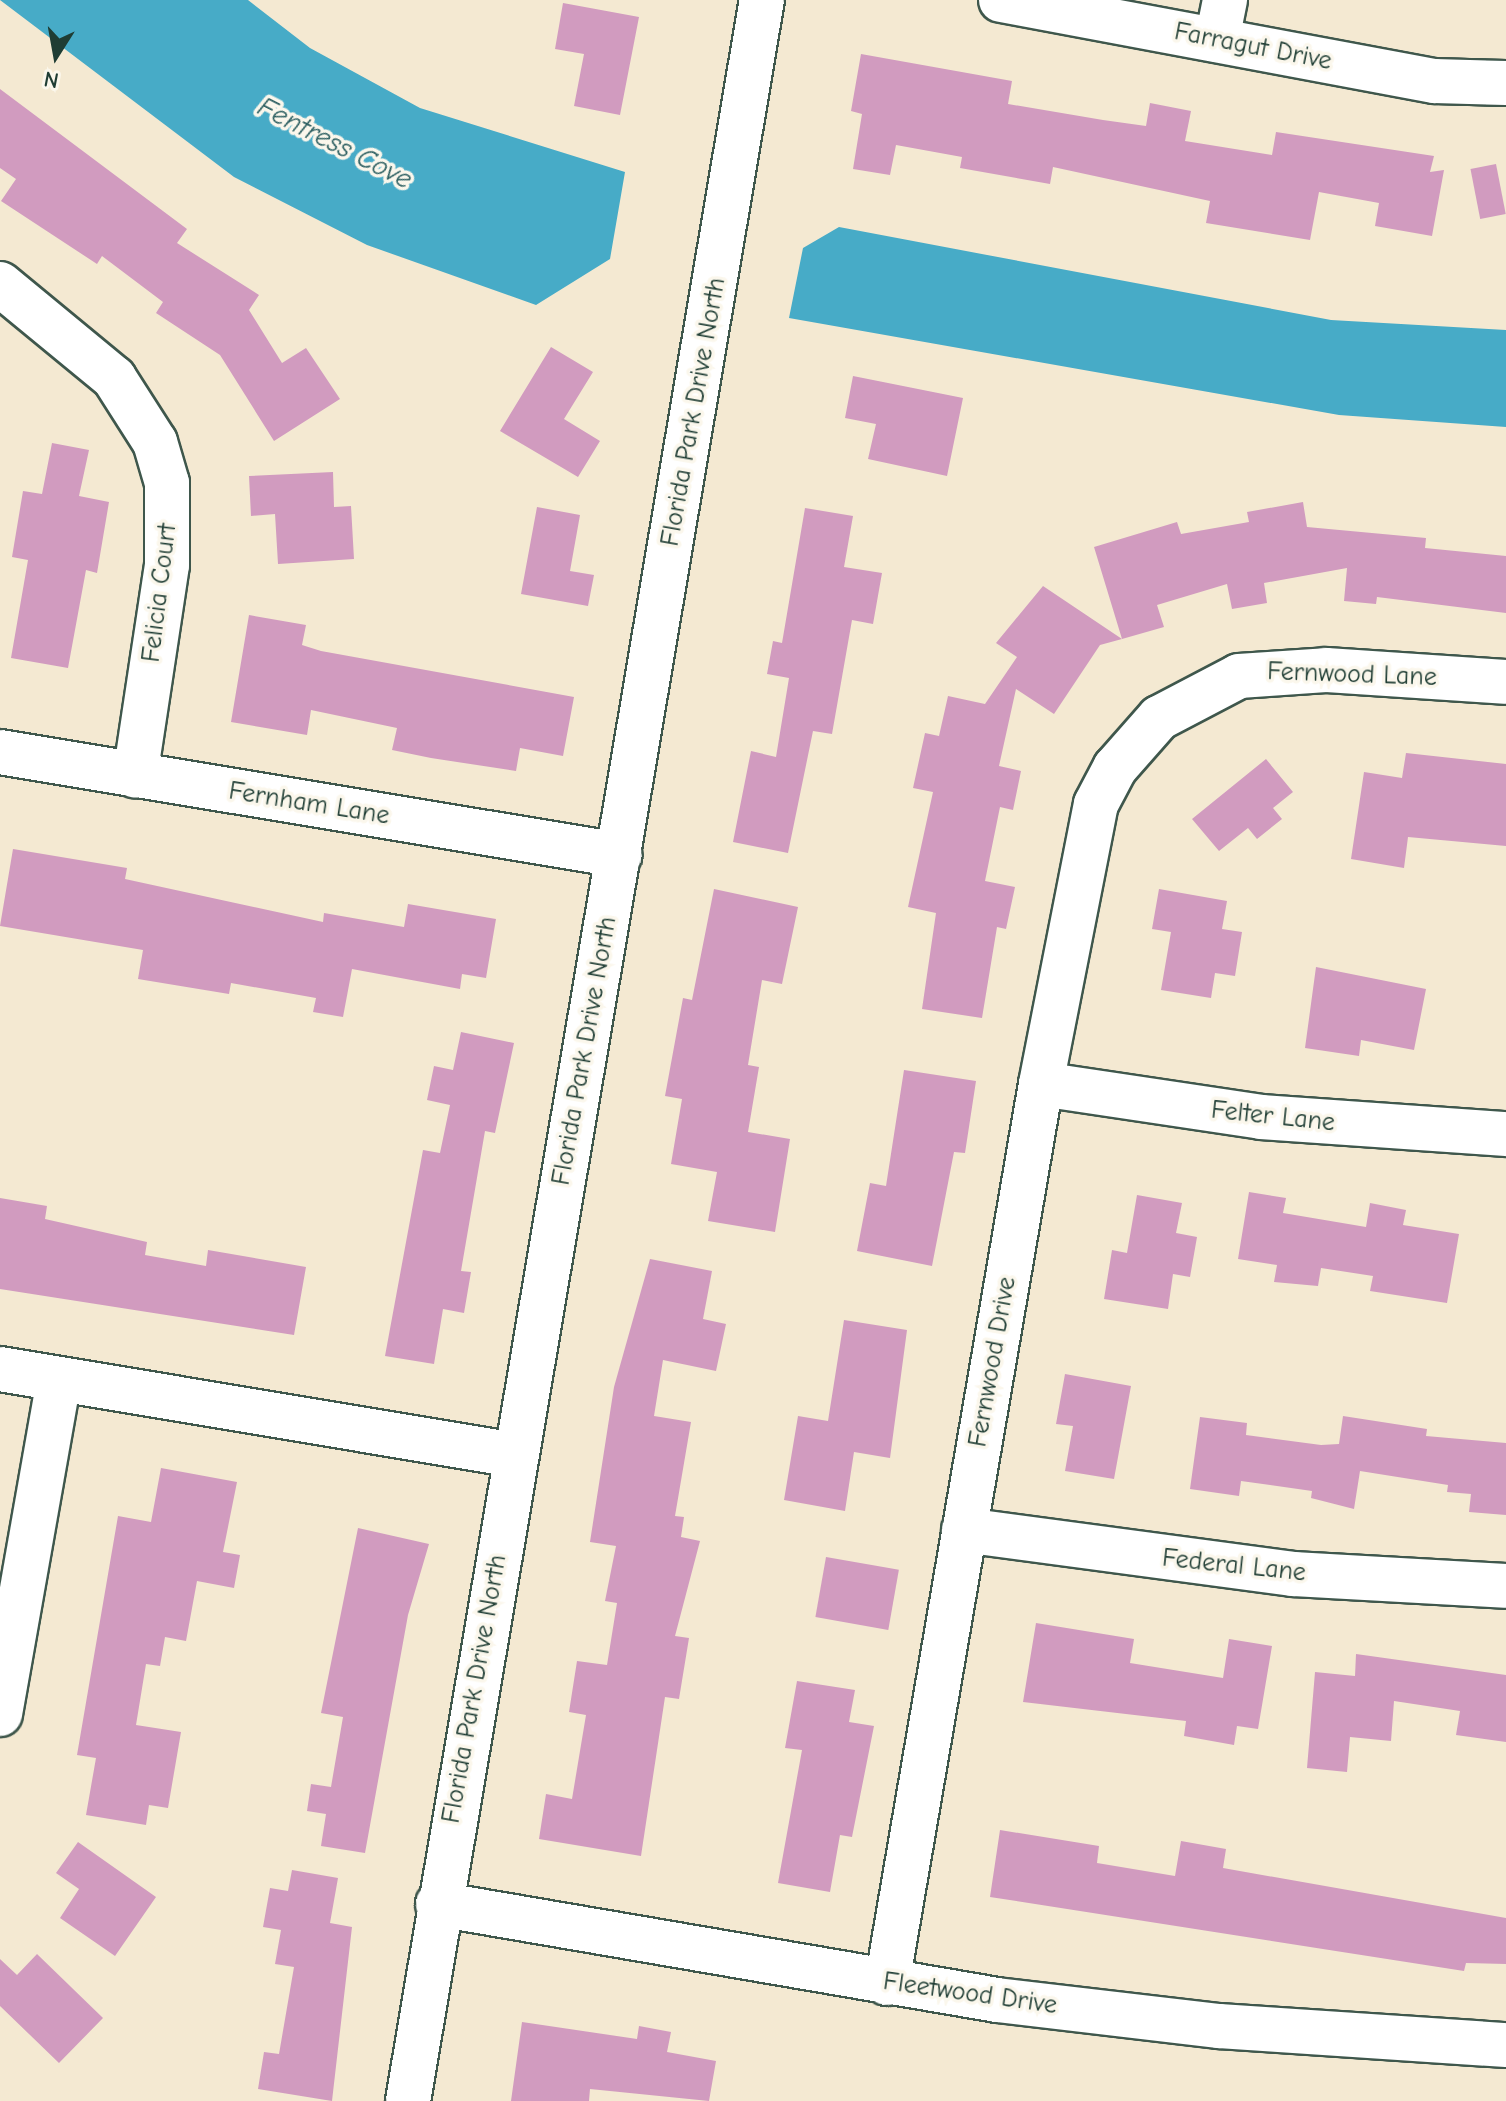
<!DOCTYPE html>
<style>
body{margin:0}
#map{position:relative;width:1506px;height:2101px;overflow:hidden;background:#f4e9d2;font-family:"Comic Neue",sans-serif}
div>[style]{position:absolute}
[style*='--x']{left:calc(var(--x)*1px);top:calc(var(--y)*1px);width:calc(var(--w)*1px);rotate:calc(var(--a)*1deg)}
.water>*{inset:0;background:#47abc7}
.building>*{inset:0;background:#d19bbf;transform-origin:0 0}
.roads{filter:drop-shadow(2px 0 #3f574c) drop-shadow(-2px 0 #3f574c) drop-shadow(0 2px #3f574c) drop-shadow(0 -2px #3f574c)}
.minor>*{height:44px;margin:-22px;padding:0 22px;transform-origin:22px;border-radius:22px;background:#fff}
span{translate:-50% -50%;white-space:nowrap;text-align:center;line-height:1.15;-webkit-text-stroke:7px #fbf7ec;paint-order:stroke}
.street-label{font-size:26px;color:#1f3d34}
.water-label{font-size:28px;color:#2b5e60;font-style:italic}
.north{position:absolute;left:16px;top:16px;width:80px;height:80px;-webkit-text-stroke:6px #fbf7ec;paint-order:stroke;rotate:191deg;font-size:22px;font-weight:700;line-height:32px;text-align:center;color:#1f3d34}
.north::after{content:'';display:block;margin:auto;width:28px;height:36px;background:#1f3d34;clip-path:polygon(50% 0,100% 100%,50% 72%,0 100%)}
</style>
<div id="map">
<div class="water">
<i style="clip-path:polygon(0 0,248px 0,310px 48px,420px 108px,625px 172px,610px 259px,536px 305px,367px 245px,234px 177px)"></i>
<i style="clip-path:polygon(839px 227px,1331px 320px,1506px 330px,1506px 427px,1339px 415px,789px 318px,803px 248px)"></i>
</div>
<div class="building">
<i style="clip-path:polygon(563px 3px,639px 17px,620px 115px,574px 106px,584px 54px,555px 49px)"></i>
<i style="clip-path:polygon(861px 54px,1012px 81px,1008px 104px,1103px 120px,1146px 126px,1150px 103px,1191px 111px,1185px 141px,1272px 155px,1276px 132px,1434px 156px,1430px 172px,1444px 170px,1432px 236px,1375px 226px,1379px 203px,1319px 192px,1310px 240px,1206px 223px,1210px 201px,1053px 167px,1050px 184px,960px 168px,962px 157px,896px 145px,890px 175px,853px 169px,862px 114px,851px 111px)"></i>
<i style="clip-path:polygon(0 89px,187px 229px,177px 243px,259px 295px,249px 310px,282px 363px,306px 348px,340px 399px,274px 441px,220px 355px,156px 313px,163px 302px,102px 256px,97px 264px,1px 201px,16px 179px,0 168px)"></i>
<i style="left:1496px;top:164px;width:51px;height:26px;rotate:79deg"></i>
<i style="clip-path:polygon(551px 347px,593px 372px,564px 419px,600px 441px,578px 477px,500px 431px)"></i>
<i style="clip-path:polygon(853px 376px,963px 398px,947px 476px,868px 459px,876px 424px,845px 418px)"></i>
<i style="clip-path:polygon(52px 443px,89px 450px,79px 496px,109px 502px,97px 573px,86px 570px,68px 668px,11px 658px,28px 560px,12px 557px,23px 491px,42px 494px)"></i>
<i style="clip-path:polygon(333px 472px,334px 507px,351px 506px,354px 559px,278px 564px,275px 514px,251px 516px,249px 476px)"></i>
<i style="clip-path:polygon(1303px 502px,1307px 527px,1426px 538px,1425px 548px,1506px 556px,1506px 613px,1377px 597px,1376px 604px,1344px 601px,1347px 568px,1264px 583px,1267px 603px,1232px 609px,1227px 584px,1157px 605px,1164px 627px,1122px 639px,1094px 547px,1177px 522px,1181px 534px,1249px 522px,1247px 512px)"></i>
<i style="clip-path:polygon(537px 507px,580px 515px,570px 571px,594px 575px,588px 606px,521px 594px)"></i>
<i style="clip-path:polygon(805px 508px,853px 516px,844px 567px,882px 573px,873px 624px,852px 620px,832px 734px,813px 731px,788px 853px,733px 842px,751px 751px,776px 757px,789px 678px,767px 674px,773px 641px,782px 643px)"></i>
<i style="clip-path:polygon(1043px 586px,1122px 639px,1100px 645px,1054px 714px,1016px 689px,999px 766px,1021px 771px,1013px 810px,1000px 807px,985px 881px,1015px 887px,1006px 929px,997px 927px,982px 1018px,922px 1009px,936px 913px,908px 907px,933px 792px,913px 788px,925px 733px,939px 736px,948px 696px,985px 704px,1017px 657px,996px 643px)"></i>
<i style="clip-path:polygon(249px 615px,306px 625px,302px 645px,321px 651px,574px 697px,563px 756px,520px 748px,516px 771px,431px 758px,392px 750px,397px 728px,311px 710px,307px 735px,231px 722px)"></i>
<i style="clip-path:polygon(1406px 753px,1506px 764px,1506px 846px,1408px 837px,1404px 868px,1351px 859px,1364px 772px,1402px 778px)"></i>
<i style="clip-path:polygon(1266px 759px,1293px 792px,1273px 808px,1282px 819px,1257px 839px,1248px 828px,1219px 851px,1192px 819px)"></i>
<i style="clip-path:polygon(13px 849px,127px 868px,125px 879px,323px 922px,324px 913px,404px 927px,408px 904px,496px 919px,486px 978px,462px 974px,460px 989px,352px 969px,343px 1017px,313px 1012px,316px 998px,231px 983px,229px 994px,138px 979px,143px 950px,0 926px)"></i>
<i style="clip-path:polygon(714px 889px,798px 907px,782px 984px,762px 980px,748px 1065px,759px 1067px,748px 1132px,790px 1139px,775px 1232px,708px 1221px,717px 1172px,671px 1164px,682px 1099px,665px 1096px,683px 998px,692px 1000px)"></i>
<i style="clip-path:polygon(1159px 889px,1227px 901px,1222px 929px,1242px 932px,1235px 976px,1215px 973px,1211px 998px,1161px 990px,1171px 932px,1152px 929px)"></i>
<i style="clip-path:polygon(1316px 967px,1426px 989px,1414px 1050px,1361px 1040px,1359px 1056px,1305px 1048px)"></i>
<i style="clip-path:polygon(461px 1032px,514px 1043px,495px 1133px,485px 1131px,461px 1271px,471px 1272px,464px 1313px,443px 1309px,434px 1364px,385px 1356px,423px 1150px,440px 1153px,450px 1105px,427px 1100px,434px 1066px,453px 1070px)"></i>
<i style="clip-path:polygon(904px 1070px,976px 1081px,965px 1153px,954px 1152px,932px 1266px,857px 1251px,870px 1183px,886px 1186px)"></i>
<i style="clip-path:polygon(1249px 1192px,1286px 1198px,1283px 1213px,1366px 1227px,1370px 1203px,1406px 1210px,1403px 1225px,1459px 1234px,1447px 1303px,1370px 1291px,1373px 1276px,1321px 1268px,1318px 1286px,1274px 1282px,1277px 1265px,1238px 1259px)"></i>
<i style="clip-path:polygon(1137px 1195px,1182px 1203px,1176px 1233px,1197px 1237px,1190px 1277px,1173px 1274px,1168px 1309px,1104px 1299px,1112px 1250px,1127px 1253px)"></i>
<i style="clip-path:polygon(0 1198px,47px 1206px,45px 1219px,147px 1242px,145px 1255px,206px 1266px,208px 1250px,306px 1267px,294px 1335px,0 1289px)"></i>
<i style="clip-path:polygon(650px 1259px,712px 1271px,703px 1319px,726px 1324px,716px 1371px,663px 1360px,654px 1416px,691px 1422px,675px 1516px,684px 1517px,681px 1537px,700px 1541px,675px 1636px,689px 1638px,679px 1699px,665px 1697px,641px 1856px,539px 1839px,546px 1794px,572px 1799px,586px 1715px,569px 1712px,577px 1661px,607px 1665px,617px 1603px,605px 1601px,616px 1546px,590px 1542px,614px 1387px)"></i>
<i style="clip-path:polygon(844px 1320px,907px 1330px,890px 1458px,854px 1452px,845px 1511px,784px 1500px,798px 1416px,828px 1421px)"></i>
<i style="clip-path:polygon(1065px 1374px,1131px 1386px,1114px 1479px,1065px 1471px,1073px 1426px,1056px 1424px)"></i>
<i style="clip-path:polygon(1343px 1416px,1427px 1429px,1426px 1436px,1506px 1443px,1506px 1515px,1469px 1512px,1471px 1494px,1447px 1492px,1448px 1485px,1360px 1471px,1354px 1509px,1311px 1498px,1312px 1491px,1241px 1481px,1239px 1496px,1190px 1489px,1200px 1417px,1247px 1423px,1246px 1435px,1321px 1445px,1339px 1444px)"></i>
<i style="clip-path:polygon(161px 1468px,237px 1482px,223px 1552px,240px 1555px,234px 1588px,197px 1581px,186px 1641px,165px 1637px,160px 1666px,146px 1664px,136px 1725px,181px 1732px,168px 1808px,149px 1805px,146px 1825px,86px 1815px,96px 1758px,77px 1755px,118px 1516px,151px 1522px)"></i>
<i style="clip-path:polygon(358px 1528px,429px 1544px,408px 1615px,365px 1853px,321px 1846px,326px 1814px,307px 1811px,311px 1784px,331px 1787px,343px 1717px,321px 1713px)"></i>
<i style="left:826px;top:1557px;width:74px;height:61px;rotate:10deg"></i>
<i style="clip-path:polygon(1036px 1623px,1134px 1639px,1130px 1663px,1223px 1678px,1229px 1639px,1272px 1646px,1258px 1729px,1237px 1726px,1234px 1745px,1184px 1736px,1186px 1721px,1023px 1702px)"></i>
<i style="clip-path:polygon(1356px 1654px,1506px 1675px,1506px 1742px,1456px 1735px,1460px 1711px,1394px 1701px,1391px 1741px,1350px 1737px,1347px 1772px,1307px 1768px,1315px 1672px,1355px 1676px)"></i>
<i style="clip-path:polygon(797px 1681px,855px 1690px,849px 1722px,874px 1726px,852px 1837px,840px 1835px,830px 1892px,778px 1883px,802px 1750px,785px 1748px)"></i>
<i style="clip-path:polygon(1000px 1830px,1099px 1846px,1097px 1863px,1175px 1876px,1181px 1841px,1226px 1849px,1223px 1868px,1506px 1918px,1506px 1964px,1466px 1963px,1464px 1971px,990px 1897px)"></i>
<i style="clip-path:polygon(78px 1842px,156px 1897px,115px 1956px,60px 1918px,79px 1889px,56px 1873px)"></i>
<i style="clip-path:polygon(292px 1870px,338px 1878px,330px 1923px,352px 1927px,332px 2101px,258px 2089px,264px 2052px,279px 2054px,294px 1967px,275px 1964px,281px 1930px,263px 1927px,270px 1888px,288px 1891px)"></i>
<i style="clip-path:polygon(37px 1954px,103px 2018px,59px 2063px,0 2006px,0 1959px,17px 1975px)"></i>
<i style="clip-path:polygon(522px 2022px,637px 2039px,639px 2026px,671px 2032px,667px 2052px,716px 2061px,709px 2101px,590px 2089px,589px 2101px,511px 2101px)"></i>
</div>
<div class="roads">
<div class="minor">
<i style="--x:1001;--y:0;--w:441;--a:10.6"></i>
<i style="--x:1434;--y:81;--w:72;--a:1.6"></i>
<i style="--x:1217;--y:40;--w:41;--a:-78.7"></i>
<i style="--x:0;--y:284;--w:148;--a:39.5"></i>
<i style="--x:114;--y:378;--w:76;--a:57.4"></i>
<i style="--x:155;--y:442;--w:43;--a:73.7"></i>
<i style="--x:167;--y:483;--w:82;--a:90"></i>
<i style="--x:167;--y:565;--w:213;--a:98.6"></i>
<i style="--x:0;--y:752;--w:628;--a:9.45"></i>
<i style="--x:1041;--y:1084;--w:222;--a:8.5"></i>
<i style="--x:1261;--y:1117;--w:246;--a:4"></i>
<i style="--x:0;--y:1369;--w:522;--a:9.48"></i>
<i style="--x:964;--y:1530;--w:332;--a:7.6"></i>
<i style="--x:1293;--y:1574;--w:213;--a:3.2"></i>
<i style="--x:0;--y:1714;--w:339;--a:-80"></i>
<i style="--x:438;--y:1904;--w:567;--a:9.74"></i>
<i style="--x:997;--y:2000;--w:224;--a:6.7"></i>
<i style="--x:1219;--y:2026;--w:288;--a:3.8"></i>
<i style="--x:887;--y:1983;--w:912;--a:-80.28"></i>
<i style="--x:1041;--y:1084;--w:285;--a:-78.9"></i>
<i style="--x:1096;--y:804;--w:41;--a:-62.2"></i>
<i style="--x:1115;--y:768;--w:67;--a:-48.7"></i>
<i style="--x:1159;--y:718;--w:90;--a:-27.7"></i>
<i style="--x:1239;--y:676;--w:87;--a:-3.9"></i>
<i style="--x:1326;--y:670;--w:180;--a:3.8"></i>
<i style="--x:408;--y:2101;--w:2131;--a:-80.44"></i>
</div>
</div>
<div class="street-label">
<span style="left:1253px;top:47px;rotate:11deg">Farragut Drive</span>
<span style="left:694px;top:412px;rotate:-80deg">Florida Park Drive North</span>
<span style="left:160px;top:593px;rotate:-83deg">Felicia Court</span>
<span style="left:1352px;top:675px;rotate:2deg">Fernwood Lane</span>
<span style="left:309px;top:804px;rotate:9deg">Fernham Lane</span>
<span style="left:585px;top:1051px;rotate:-80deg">Florida Park Drive North</span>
<span style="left:1273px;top:1117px;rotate:6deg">Felter Lane</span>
<span style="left:993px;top:1362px;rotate:-80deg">Fernwood Drive</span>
<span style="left:1234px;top:1566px;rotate:6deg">Federal Lane</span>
<span style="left:475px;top:1689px;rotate:-80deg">Florida Park Drive North</span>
<span style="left:970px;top:1994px;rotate:8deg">Fleetwood Drive</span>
</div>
<div class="water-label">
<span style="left:335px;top:143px;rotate:27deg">Fentress Cove</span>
</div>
<div class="north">N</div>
</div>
